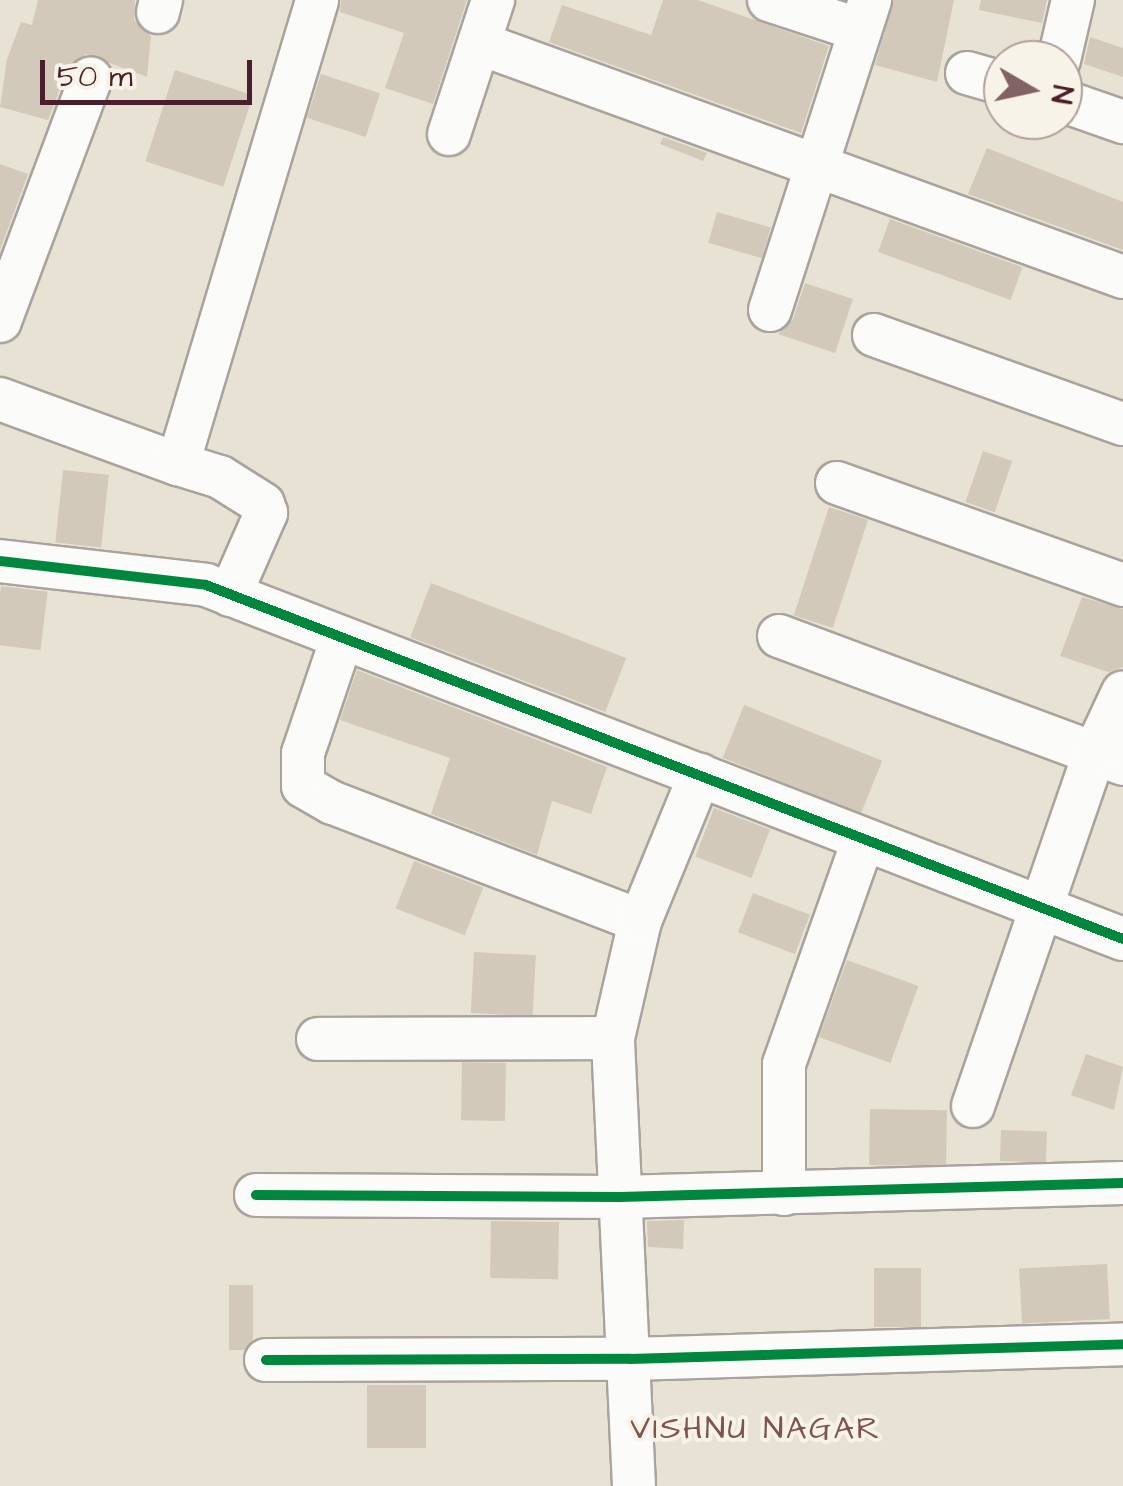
<!DOCTYPE html>
<style>
body{margin:0}
#map{position:relative;width:1123px;height:1486px;overflow:hidden;background:#e7e2d4;font-family:"Architects Daughter",sans-serif}
div>[style]{position:absolute}
[style*='--x']{left:calc(var(--x)*1px);top:calc(var(--y)*1px);width:calc(var(--w)*1px);rotate:calc(var(--a)*1deg)}
.building>*{inset:0;background:#d3c9ba;transform-origin:0 0}
.roads{filter:drop-shadow(2px 0 #aaa29c) drop-shadow(-2px 0 #aaa29c) drop-shadow(0 2px #aaa29c) drop-shadow(0 -2px #aaa29c)}
.minor>*{height:42px;margin:-21px;padding:0 21px;transform-origin:21px;border-radius:21px;background:#fbfbf9}
.cycleway>*{height:10px;margin:-5px;padding:0 5px;transform-origin:5px;border-radius:5px;background:#00873e}
span{translate:-50% -50%;white-space:nowrap;text-align:center;line-height:1.15;-webkit-text-stroke:8px #f7f3e8;paint-order:stroke}
.neighbourhood-label{font-size:32px;color:#7e544c;letter-spacing:2.5px}
.north{position:absolute;left:983px;top:40px;width:100px;height:100px;box-sizing:border-box;background:#f7f3e8;border:2px solid #b29e9c;border-radius:50%;rotate:99deg;font-size:28px;font-weight:700;line-height:40px;text-align:center;color:#4a1f2b}
.north::after{content:'';display:block;margin:auto;width:35px;height:45px;background:#816366;clip-path:polygon(50% 0,100% 100%,50% 72%,0 100%)}
.scale{position:absolute;left:40px;top:60px;width:212px;height:45px;box-sizing:border-box;border:5px solid #4a1f2b;border-top:0;padding-left:12px;font-size:30px;line-height:35px;white-space:nowrap;color:#4a1f2b;-webkit-text-stroke:8px #f7f3e8;paint-order:stroke}
</style>
<div id="map">
<div class="building">
<i style="clip-path:polygon(38px 0,135px 0,134px 20px,151px 36px,147px 77px,86px 54px,68px 68px,48px 120px,0 107px,7px 59px,21px 22px,32px 25px)"></i>
<i style="clip-path:polygon(341px 0,467px 0,433px 104px,385px 88px,404px 33px,340px 12px)"></i>
<i style="clip-path:polygon(663px 0,698px 0,829px 46px,801px 133px,549px 42px,562px 5px,651px 35px)"></i>
<i style="clip-path:polygon(894px 0,954px 0,937px 82px,875px 65px)"></i>
<i style="clip-path:polygon(981px 0,1047px 0,1042px 23px,979px 10px)"></i>
<i style="clip-path:polygon(1090px 37px,1123px 48px,1123px 77px,1084px 64px)"></i>
<i style="left:175px;top:70px;width:82px;height:96px;rotate:18deg"></i>
<i style="left:321px;top:74px;width:62px;height:46px;rotate:18deg"></i>
<i style="clip-path:polygon(663px 137px,707px 153px,703px 161px,660px 144px)"></i>
<i style="clip-path:polygon(987px 148px,1123px 202px,1123px 250px,968px 194px)"></i>
<i style="clip-path:polygon(0 164px,28px 174px,0 250px)"></i>
<i style="left:717px;top:212px;width:56px;height:32px;rotate:16deg"></i>
<i style="left:890px;top:219px;width:141px;height:35px;rotate:20deg"></i>
<i style="clip-path:polygon(805px 283px,853px 299px,835px 353px,778px 334px,793px 319px)"></i>
<i style="left:983px;top:451px;width:31px;height:54px;rotate:19deg"></i>
<i style="left:63px;top:470px;width:46px;height:73px;rotate:6deg"></i>
<i style="left:829px;top:507px;width:41px;height:114px;rotate:18deg"></i>
<i style="left:431px;top:583px;width:209px;height:58px;rotate:21deg"></i>
<i style="left:1px;top:586px;width:47px;height:59px;rotate:7deg"></i>
<i style="clip-path:polygon(1082px 597px,1123px 609px,1123px 667px,1108px 672px,1060px 656px)"></i>
<i style="clip-path:polygon(357px 670px,607px 767px,591px 814px,552px 801px,537px 855px,431px 814px,450px 758px,340px 720px)"></i>
<i style="left:744px;top:705px;width:149px;height:57px;rotate:22deg"></i>
<i style="left:714px;top:808px;width:60px;height:52px;rotate:21deg"></i>
<i style="left:414px;top:861px;width:74px;height:51px;rotate:21deg"></i>
<i style="left:753px;top:893px;width:61px;height:42px;rotate:21deg"></i>
<i style="left:474px;top:952px;width:62px;height:61px;rotate:3deg"></i>
<i style="left:847px;top:960px;width:76px;height:82px;rotate:20deg"></i>
<i style="clip-path:polygon(1086px 1054px,1123px 1067px,1114px 1110px,1071px 1095px)"></i>
<i style="left:506px;top:1063px;width:58px;height:44px;rotate:91deg"></i>
<i style="left:870px;top:1109px;width:77px;height:56px;rotate:1deg"></i>
<i style="left:1001px;top:1130px;width:46px;height:31px;rotate:2deg"></i>
<i style="clip-path:polygon(684px 1220px,683px 1249px,648px 1247px,647px 1221px)"></i>
<i style="left:491px;top:1221px;width:68px;height:57px;rotate:1deg"></i>
<i style="left:1107px;top:1264px;width:55px;height:88px;rotate:87deg"></i>
<i style="left:874px;top:1268px;width:47px;height:59px"></i>
<i style="clip-path:polygon(229px 1285px,253px 1285px,253px 1339px,244px 1350px,229px 1350px)"></i>
<i style="left:367px;top:1385px;width:59px;height:63px"></i>
</div>
<div class="roads">
<div class="minor">
<i style="--x:769;--y:0;--w:96;--a:18.2"></i>
<i style="--x:158;--y:12;--w:12;--a:-76"></i>
<i style="--x:481;--y:44;--w:683;--a:19.95"></i>
<i style="--x:1059;--y:60;--w:62;--a:-76.9"></i>
<i style="--x:967;--y:73;--w:37;--a:16"></i>
<i style="--x:1063;--y:101;--w:64;--a:19.3"></i>
<i style="--x:449;--y:134;--w:141;--a:-71.8"></i>
<i style="--x:770;--y:310;--w:326;--a:-72.1"></i>
<i style="--x:0;--y:321;--w:259;--a:-69.5"></i>
<i style="--x:874;--y:335;--w:264;--a:19.7"></i>
<i style="--x:0;--y:399;--w:189;--a:20.1"></i>
<i style="--x:837;--y:483;--w:304;--a:19.6"></i>
<i style="--x:0;--y:561;--w:207;--a:6.6"></i>
<i style="--x:206;--y:585;--w:983;--a:21.11"></i>
<i style="--x:230;--y:595;--w:90;--a:-66.3"></i>
<i style="--x:266;--y:513;--w:9;--a:-108"></i>
<i style="--x:263;--y:504;--w:51;--a:-147.9"></i>
<i style="--x:220;--y:477;--w:44;--a:-162.8"></i>
<i style="--x:178;--y:464;--w:484;--a:-73.3"></i>
<i style="--x:779;--y:636;--w:367;--a:20.4"></i>
<i style="--x:342;--y:638;--w:121;--a:108.7"></i>
<i style="--x:303;--y:753;--w:33;--a:90"></i>
<i style="--x:303;--y:786;--w:34;--a:30"></i>
<i style="--x:333;--y:803;--w:329;--a:21"></i>
<i style="--x:318;--y:1039;--w:295;--a:-0.2"></i>
<i style="--x:973;--y:1106;--w:372;--a:-71"></i>
<i style="--x:1094;--y:754;--w:68;--a:-64.9"></i>
<i style="--x:784;--y:1194;--w:130;--a:-90"></i>
<i style="--x:784;--y:1064;--w:237;--a:-70.5"></i>
<i style="--x:256;--y:1195;--w:364;--a:0.3"></i>
<i style="--x:620;--y:1197;--w:503;--a:-1.59"></i>
<i style="--x:266;--y:1360;--w:364;--a:-0.2"></i>
<i style="--x:630;--y:1359;--w:493;--a:-1.7"></i>
<i style="--x:634;--y:1486;--w:448;--a:-92.7"></i>
<i style="--x:613;--y:1038;--w:120;--a:-77"></i>
<i style="--x:640;--y:921;--w:158;--a:-67.7"></i>
</div>
</div>
<div class="cycleway">
<i style="--x:0;--y:561;--w:207;--a:6.6"></i>
<i style="--x:206;--y:585;--w:983;--a:21.11"></i>
<i style="--x:256;--y:1195;--w:364;--a:0.3"></i>
<i style="--x:620;--y:1197;--w:503;--a:-1.59"></i>
<i style="--x:266;--y:1360;--w:364;--a:-0.2"></i>
<i style="--x:630;--y:1359;--w:493;--a:-1.7"></i>
</div>
<div class="neighbourhood-label">
<span style="left:756px;top:1429px">VISHNU NAGAR</span>
</div>
<div class="north">N</div>
<div class="scale">50 m</div>
</div>
